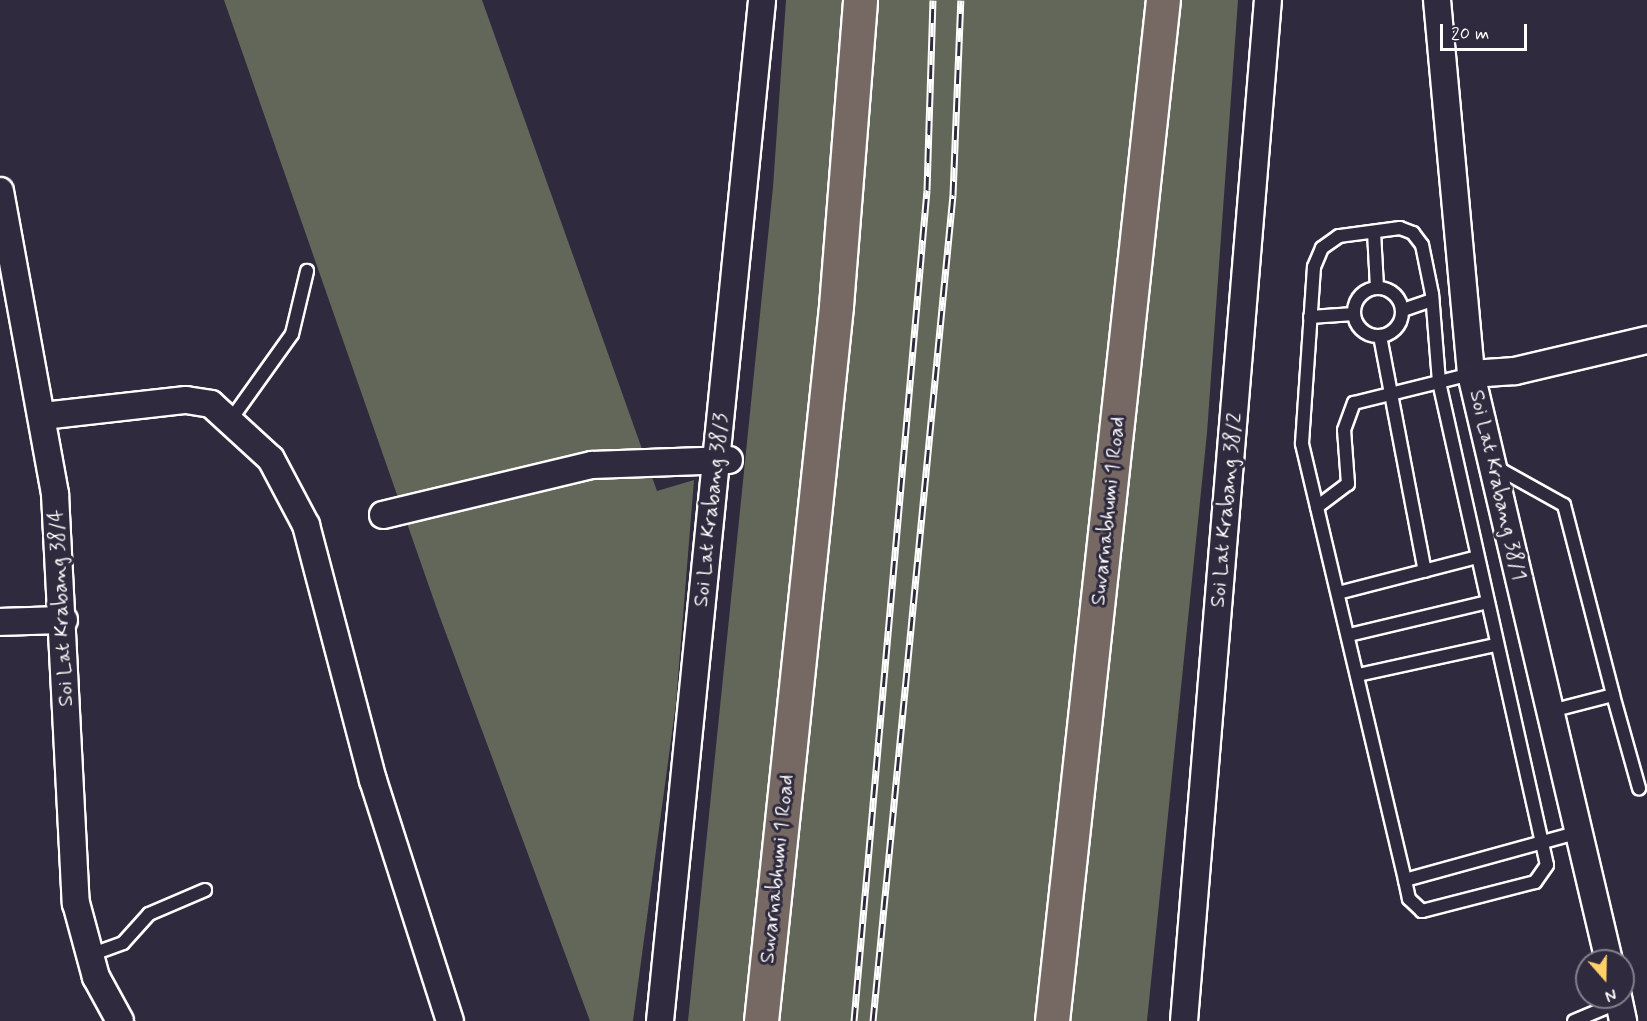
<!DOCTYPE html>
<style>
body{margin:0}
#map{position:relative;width:1647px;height:1021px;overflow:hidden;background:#2f2a3d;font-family:Mynerve,sans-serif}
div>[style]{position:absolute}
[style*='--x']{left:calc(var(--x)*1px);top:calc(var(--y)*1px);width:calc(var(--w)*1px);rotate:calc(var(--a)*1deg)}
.green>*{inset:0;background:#636759}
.roads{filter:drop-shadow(2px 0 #fff) drop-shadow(-2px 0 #fff) drop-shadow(0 2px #fff) drop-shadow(0 -2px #fff)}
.lane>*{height:12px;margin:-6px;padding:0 6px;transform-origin:6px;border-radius:6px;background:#2f2a3d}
.lane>.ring{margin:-6px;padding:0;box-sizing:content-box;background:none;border:12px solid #2f2a3d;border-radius:50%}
.street>*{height:26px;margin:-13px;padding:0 13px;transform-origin:13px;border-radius:13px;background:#2f2a3d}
.highway>*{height:33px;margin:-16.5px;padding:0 16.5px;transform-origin:16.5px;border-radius:16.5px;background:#766964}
.rail>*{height:7px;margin-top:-3.5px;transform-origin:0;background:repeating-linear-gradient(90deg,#2f2a3d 0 14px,#fff 0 28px);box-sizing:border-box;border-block:2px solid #fff}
span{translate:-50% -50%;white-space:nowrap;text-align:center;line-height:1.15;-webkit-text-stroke:6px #2f2a3d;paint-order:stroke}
.street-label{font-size:21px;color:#fff}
.north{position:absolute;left:1575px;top:949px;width:60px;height:60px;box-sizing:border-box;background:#2f2a3d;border:2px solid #827f8b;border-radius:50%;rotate:160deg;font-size:16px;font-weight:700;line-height:24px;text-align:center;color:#fff}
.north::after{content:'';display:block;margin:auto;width:21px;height:27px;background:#ffd166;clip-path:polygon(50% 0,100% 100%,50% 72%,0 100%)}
.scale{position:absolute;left:1440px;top:24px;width:87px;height:27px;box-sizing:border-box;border:3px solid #fff;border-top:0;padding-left:8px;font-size:18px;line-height:21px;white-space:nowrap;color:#fff;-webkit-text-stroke:4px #2f2a3d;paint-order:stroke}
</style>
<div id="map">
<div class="green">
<i style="clip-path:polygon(224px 0,482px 0,657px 491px,694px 480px,676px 703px,633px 1021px,590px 1021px,438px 612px)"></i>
<i style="clip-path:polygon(786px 0,1238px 0,1207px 433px,1147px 1021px,688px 1021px,773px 187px)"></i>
</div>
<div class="roads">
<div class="lane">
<i style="--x:1374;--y:232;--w:55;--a:86.9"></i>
<i class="ring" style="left:1354px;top:288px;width:36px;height:36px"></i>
<i style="--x:1403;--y:310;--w:31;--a:-19"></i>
<i style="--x:1310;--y:317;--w:44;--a:-3.9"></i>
<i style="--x:1380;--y:336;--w:239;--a:79.2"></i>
<i style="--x:1471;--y:374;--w:33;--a:166"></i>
<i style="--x:1439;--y:382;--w:88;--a:-94.5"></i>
<i style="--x:1432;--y:294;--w:50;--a:-101.5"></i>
<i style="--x:1422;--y:245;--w:15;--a:-127"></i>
<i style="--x:1413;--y:233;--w:14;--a:-159"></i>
<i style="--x:1400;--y:228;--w:62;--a:172.5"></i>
<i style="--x:1339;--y:236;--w:21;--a:145"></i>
<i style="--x:1322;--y:248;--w:21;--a:113"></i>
<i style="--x:1314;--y:267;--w:177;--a:93.9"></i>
<i style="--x:1302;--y:444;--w:448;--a:76.7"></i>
<i style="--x:1405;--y:880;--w:180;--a:-15.4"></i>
<i style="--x:232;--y:418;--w:103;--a:-54.5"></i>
<i style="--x:292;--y:334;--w:65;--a:-76.6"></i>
<i style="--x:1494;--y:466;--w:80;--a:29.1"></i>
<i style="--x:1564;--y:505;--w:196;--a:75.5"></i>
<i style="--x:1317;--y:507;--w:39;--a:-37"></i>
<i style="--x:1348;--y:484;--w:54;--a:-94.2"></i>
<i style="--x:1344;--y:430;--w:29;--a:-70"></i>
<i style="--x:1354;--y:403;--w:88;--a:-13.9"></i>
<i style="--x:1439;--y:382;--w:495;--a:77.4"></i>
<i style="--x:1547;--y:865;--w:21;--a:125"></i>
<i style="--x:1535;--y:882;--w:117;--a:165.6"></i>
<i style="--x:1422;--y:911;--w:18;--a:-137"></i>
<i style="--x:1409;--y:899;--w:19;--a:-102"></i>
<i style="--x:1338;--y:593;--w:144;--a:-14.5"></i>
<i style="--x:1349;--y:635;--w:142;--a:-13.4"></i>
<i style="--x:1358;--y:675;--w:141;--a:-12.3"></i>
<i style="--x:1551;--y:711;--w:64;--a:-14.5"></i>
<i style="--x:1613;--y:695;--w:97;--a:74.4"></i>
<i style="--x:90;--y:955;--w:35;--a:-20"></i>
<i style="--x:123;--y:943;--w:39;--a:-48"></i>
<i style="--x:149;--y:914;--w:61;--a:-23.2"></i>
<i style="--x:1574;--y:1021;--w:49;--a:-22.9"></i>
</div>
<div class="street">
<i style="--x:1437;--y:0;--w:376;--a:84.8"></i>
<i style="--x:1471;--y:374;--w:603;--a:76.77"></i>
<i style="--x:0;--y:191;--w:308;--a:79.7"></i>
<i style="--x:55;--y:494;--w:410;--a:87.1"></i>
<i style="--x:76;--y:903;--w:77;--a:74.9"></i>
<i style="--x:96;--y:977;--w:50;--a:61.4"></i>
<i style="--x:1471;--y:374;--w:44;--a:-3.9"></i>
<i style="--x:1515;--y:371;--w:136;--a:-13.2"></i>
<i style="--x:43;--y:416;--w:144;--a:-6.4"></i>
<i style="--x:186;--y:400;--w:25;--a:9"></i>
<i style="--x:211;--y:404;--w:81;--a:42.5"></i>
<i style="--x:271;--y:459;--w:75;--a:62.1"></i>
<i style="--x:306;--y:525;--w:264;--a:75.3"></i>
<i style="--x:373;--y:780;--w:253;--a:72.3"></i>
<i style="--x:383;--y:515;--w:215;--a:-13.5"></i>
<i style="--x:592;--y:465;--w:137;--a:-2.1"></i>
<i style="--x:0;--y:622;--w:64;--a:-1.8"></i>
<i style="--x:1618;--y:997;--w:25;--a:78"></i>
<i style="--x:660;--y:1021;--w:1026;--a:-84.29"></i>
<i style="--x:1184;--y:1021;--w:1024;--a:-85.3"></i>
</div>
<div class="highway">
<i style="--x:761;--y:1021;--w:719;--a:-84.01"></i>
<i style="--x:836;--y:306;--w:307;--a:-85.5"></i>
<i style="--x:1052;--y:1021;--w:1027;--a:-83.8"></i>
</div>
</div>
<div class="rail">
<i style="--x:854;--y:1021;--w:834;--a:-84.98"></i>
<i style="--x:927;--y:190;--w:190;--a:-88.2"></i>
<i style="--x:873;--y:1021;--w:830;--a:-84.47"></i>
<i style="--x:953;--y:195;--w:195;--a:-87.7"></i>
</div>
<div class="street-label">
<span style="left:1498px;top:485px;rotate:77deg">Soi Lat Krabang 38/1</span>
<span style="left:711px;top:510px;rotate:-84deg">Soi Lat Krabang 38/3</span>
<span style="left:1226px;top:510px;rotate:-85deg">Soi Lat Krabang 38/2</span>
<span style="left:1108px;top:511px;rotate:-84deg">Suvarnabhumi 1 Road</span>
<span style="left:61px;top:608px;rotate:-93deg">Soi Lat Krabang 38/4</span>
<span style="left:777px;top:869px;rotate:-84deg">Suvarnabhumi 1 Road</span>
</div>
<div class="north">N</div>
<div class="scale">20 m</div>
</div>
